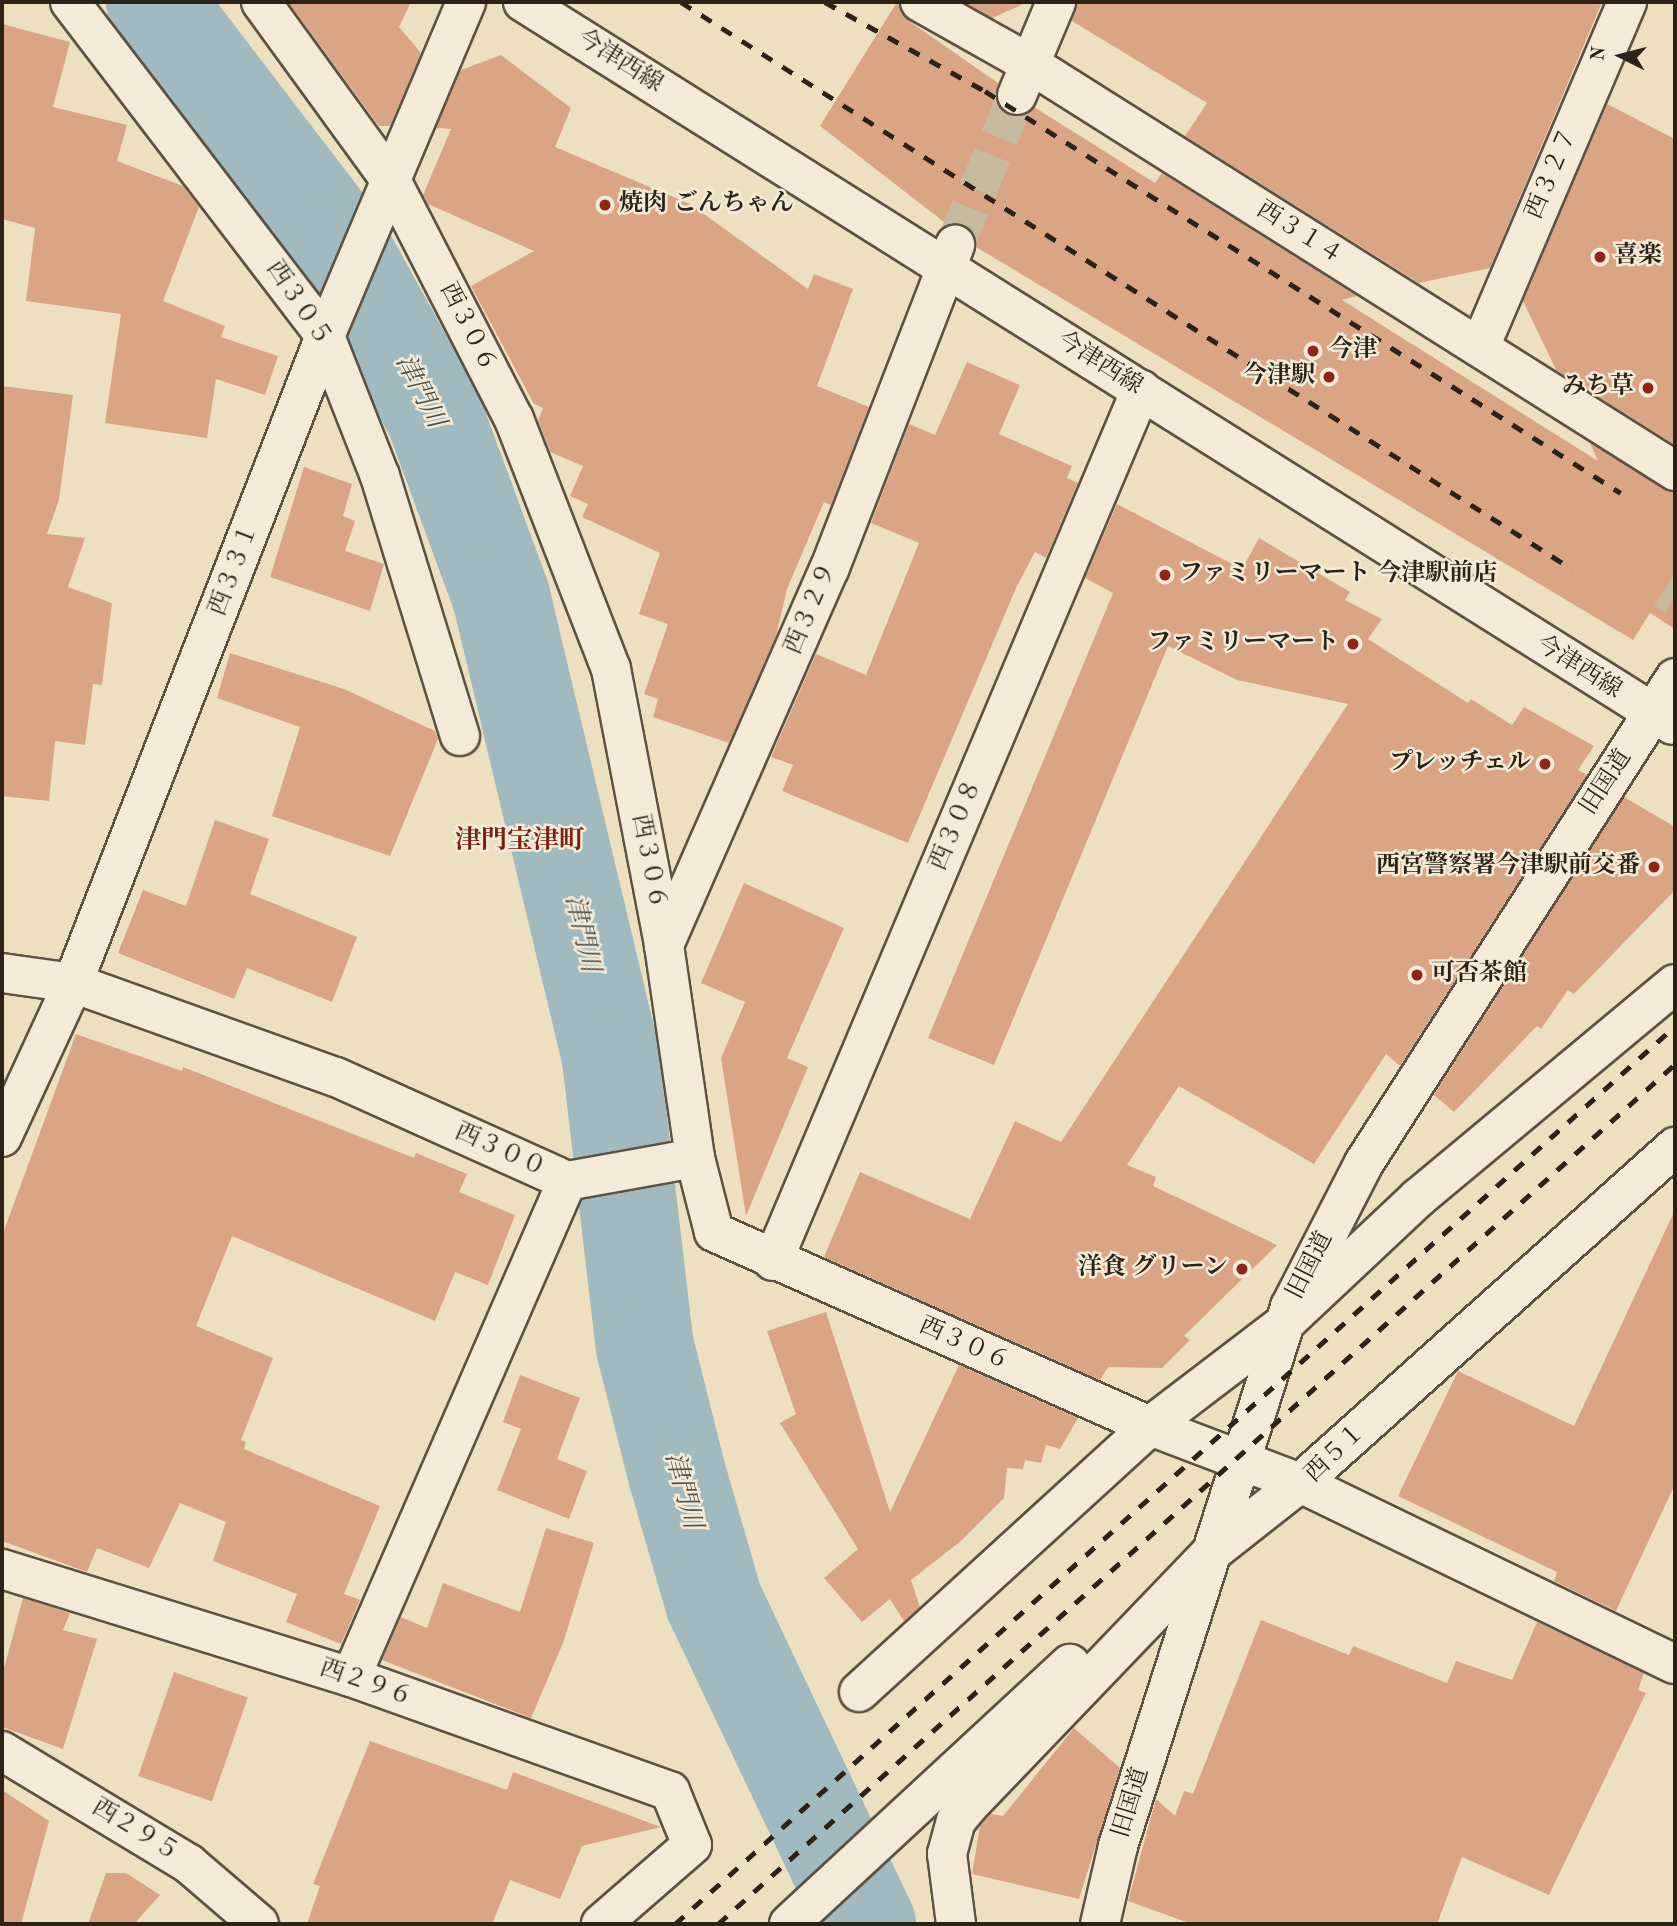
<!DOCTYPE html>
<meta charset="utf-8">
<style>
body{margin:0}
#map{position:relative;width:1677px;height:1926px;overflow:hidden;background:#ede0c1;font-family:"Old Standard TT","Noto Serif JP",serif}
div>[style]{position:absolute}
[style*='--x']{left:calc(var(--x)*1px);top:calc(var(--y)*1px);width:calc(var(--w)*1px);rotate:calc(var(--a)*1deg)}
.river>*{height:98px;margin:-49px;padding:0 49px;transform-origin:49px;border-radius:49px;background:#a0babf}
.building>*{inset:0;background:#daa585;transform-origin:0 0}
.minor-tunnel>*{height:38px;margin-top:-19px;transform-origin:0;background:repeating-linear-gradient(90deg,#c6ba9f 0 38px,transparent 0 57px)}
.roads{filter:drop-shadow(2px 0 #5c5242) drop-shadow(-2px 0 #5c5242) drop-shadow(0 2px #5c5242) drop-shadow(0 -2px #5c5242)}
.minor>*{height:38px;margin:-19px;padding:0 19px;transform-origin:19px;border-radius:19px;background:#f3ebd7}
.rail>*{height:5px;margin-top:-2.5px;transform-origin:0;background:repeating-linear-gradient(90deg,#2b2317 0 12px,transparent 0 24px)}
.dots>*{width:19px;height:19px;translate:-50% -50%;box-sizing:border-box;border:4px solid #f3ebd7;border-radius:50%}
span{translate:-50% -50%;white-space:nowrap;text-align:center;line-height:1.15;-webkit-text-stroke:5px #f3ebd7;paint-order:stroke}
.street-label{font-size:24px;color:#2b2317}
.poi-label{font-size:24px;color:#2b2317;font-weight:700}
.left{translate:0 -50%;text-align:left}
.right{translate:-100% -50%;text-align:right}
.water-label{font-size:26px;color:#4e5049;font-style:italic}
.neighbourhood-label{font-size:26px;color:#7a1f14;font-weight:700}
.frame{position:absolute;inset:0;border:4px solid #2b2317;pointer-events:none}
.north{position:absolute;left:1586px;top:21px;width:70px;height:70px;-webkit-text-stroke:5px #f3ebd7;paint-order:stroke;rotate:276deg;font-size:19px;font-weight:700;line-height:28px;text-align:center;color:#2b2317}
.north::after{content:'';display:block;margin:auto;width:24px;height:32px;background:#2b2317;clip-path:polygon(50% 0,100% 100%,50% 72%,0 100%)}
</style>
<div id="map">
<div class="river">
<i style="--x:155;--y:2;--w:301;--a:52.6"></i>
<i style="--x:338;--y:241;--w:198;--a:61"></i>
<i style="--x:434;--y:414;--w:194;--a:69.8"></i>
<i style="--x:501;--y:596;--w:476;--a:76.6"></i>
<i style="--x:611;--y:1059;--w:290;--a:83.3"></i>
<i style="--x:645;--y:1347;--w:131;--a:75.9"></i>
<i style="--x:677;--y:1474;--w:133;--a:73.9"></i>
<i style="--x:714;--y:1602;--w:357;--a:64.6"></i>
</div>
<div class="building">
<i style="clip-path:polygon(288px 2px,411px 2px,399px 27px,421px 53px,390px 126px,379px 126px)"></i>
<i style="clip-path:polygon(897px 2px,909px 21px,998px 83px,995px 98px,1008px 115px,1020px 117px,1034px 107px,1155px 183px,1162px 173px,1357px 296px,1342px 300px,1598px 461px,1590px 443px,1675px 493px,1675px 629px,1650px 613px,1633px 640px,976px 247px,972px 231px,948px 225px,820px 126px)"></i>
<i style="clip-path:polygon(964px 2px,1028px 2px,992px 18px)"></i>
<i style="clip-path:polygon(1077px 2px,1602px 2px,1490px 268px,1419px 283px,1185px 136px,1207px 103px,1072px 21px)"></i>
<i style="clip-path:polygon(2px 24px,70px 42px,53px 107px,127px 125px,117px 161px,183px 186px,199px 207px,163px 301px,225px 326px,221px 337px,278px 356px,265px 395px,216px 379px,207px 438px,105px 423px,121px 314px,26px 301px,35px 228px,2px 219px)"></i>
<i style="clip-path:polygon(501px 55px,571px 108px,555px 147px,690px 204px,808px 289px,814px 274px,853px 289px,817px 386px,869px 407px,831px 505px,824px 502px,787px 589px,776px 636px,729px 743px,653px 717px,658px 699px,644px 694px,668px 624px,639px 614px,660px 553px,582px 517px,588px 504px,570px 496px,583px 466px,550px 452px,538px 421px,543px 408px,534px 404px,471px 286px,534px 251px,428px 204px,423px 195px,451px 129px,436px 128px,461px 70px)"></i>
<i style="clip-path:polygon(1607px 104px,1675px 139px,1675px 445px,1556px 370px,1523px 301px)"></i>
<i style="clip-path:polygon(967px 362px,1020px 385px,999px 434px,1072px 466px,1067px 478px,1078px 483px,1046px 558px,1035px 552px,1016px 588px,908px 843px,782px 791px,793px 765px,771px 757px,816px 654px,866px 675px,919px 543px,871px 523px,909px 424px,935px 435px)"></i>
<i style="clip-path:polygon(2px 386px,73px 395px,59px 500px,47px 534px,85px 538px,68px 587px,112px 603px,102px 685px,93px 684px,85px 745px,55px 741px,49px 801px,2px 796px)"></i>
<i style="clip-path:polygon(304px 467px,352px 484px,343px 516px,355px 521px,345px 551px,384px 564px,370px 611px,270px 577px)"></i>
<i style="clip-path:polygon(1117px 504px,1242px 569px,1259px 538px,1350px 592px,1345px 600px,1382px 619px,1368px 639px,1468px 703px,1471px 699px,1512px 725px,1524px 707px,1594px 746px,1578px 770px,1587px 775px,1400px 1066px,1386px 1054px,1314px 1164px,1179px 1086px,1127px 1165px,1156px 1177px,1153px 1186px,1277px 1245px,1184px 1336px,1190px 1340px,1162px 1368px,1108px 1367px,1100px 1380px,824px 1257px,860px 1172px,970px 1219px,1015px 1121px,1061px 1142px,1348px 704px,1237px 680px,1168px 646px,994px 1065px,928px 1038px,1113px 593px,1085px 578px)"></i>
<i style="clip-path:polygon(230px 653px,344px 689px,435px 731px,438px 739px,390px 856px,272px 816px,300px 727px,217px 698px)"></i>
<i style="clip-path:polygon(1624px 797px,1675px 827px,1675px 890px,1574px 994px,1568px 990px,1541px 1029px,1537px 1026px,1454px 1112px,1434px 1095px)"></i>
<i style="clip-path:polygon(215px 820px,269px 839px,250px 894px,357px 937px,332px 1002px,247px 968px,234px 999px,118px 953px,143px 890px,186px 906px)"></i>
<i style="clip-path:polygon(744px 883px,844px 928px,787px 1058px,808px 1067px,746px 1216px,721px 1058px,745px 1002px,701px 983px)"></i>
<i style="clip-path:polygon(76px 1034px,182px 1071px,183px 1067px,414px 1158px,416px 1153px,467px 1174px,459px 1192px,515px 1215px,488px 1285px,455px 1272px,435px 1321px,232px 1236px,196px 1326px,273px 1358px,241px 1440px,246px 1442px,244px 1449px,380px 1506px,344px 1594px,360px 1600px,341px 1644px,286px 1622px,297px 1594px,213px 1561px,226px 1522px,180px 1503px,149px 1568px,97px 1548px,87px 1572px,2px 1541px,2px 1236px)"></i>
<i style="clip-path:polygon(1675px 1210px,1675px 1484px,1616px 1611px,1554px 1581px,1557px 1572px,1398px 1496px,1458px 1371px,1574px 1426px)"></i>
<i style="clip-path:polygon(826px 1312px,890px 1512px,959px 1365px,1078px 1418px,1060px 1449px,1046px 1445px,1041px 1463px,1025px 1460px,1023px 1469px,1007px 1468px,1004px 1498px,961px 1541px,911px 1580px,920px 1607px,904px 1621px,890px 1599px,862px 1622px,824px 1578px,858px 1549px,780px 1423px,796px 1414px,767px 1331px)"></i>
<i style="clip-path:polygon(520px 1375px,580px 1398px,557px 1459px,587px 1471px,569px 1519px,497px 1490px,521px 1429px,503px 1422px)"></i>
<i style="clip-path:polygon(546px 1528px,594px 1543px,563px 1643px,531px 1718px,382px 1660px,401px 1617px,427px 1628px,443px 1583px,520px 1612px)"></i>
<i style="clip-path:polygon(23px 1598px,70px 1613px,63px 1630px,97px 1639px,63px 1749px,2px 1727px,2px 1676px)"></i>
<i style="clip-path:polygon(1261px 1620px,1349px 1655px,1353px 1646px,1447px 1683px,1456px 1661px,1512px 1680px,1537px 1622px,1644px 1673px,1638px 1690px,1646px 1693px,1549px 1895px,1462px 1857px,1437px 1924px,1192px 1924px,1128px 1901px,1156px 1799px,1175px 1816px,1184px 1791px,1193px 1794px)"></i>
<i style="left:174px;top:1672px;width:78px;height:110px;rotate:19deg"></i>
<i style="clip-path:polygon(1074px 1728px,1120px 1768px,1079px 1899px,972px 1874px,980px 1826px,991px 1814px,1003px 1816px)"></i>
<i style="clip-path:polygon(370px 1741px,507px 1790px,513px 1772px,661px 1827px,582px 1846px,560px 1899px,510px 1880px,492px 1924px,307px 1924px,320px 1886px,313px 1884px)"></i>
<i style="clip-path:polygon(2px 1790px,49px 1821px,21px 1924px,2px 1924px)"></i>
<i style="clip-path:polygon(106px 1873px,126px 1873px,160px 1895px,134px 1924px,88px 1924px)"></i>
</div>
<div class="minor-tunnel">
<i style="--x:956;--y:243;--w:160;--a:-67.6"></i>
<i style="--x:1664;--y:590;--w:13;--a:32"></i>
</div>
<div class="roads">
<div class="minor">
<i style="--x:70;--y:2;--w:420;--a:52.6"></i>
<i style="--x:325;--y:336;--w:150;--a:68.6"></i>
<i style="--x:380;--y:476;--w:272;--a:72.9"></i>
<i style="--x:261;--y:2;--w:223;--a:54"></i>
<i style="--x:392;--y:182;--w:267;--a:62.8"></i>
<i style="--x:514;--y:419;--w:268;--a:68.8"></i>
<i style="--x:611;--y:669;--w:281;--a:79.1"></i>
<i style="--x:664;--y:945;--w:215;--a:81.7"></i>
<i style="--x:695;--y:1158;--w:76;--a:75.6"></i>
<i style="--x:714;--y:1232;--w:477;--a:24"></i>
<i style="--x:1150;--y:1426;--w:160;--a:20.8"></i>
<i style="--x:1300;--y:1483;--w:416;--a:25.8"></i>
<i style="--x:523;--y:2;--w:1358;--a:32.16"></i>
<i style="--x:920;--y:2;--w:126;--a:29.4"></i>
<i style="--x:1030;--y:64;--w:763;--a:32.25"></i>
<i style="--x:1017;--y:95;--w:101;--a:-67.2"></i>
<i style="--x:1480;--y:347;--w:375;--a:-66.9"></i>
<i style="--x:664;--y:945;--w:410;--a:-66.3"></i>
<i style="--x:829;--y:570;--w:349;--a:-68.8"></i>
<i style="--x:2;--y:973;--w:72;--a:8"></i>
<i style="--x:73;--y:983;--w:279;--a:19.7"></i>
<i style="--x:336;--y:1077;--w:253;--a:24.2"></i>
<i style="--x:567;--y:1181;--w:541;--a:113.53"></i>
<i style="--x:2;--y:1137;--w:170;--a:-65.2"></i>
<i style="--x:73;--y:983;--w:694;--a:-68.72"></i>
<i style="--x:325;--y:336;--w:363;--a:-67.1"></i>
<i style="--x:567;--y:1181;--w:130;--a:-10.2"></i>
<i style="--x:773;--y:1261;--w:946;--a:-67.1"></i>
<i style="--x:2;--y:1569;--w:365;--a:17.2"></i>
<i style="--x:351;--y:1677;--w:339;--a:19.7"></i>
<i style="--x:670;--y:1791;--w:58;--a:67.8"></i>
<i style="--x:692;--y:1845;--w:121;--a:139"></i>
<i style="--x:859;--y:1692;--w:394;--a:-42.4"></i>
<i style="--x:1150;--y:1426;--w:170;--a:-37.3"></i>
<i style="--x:1285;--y:1323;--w:183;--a:-43.2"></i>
<i style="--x:1418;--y:1198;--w:334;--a:-39.8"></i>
<i style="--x:2;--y:1751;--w:218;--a:31.1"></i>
<i style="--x:189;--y:1864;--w:92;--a:40.6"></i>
<i style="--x:789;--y:1924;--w:383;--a:-42.8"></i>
<i style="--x:956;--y:1924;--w:71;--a:-97.3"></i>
<i style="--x:947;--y:1854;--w:34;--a:-75"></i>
<i style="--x:956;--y:1821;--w:21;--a:-51"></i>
<i style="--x:969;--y:1805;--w:349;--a:-46.2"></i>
<i style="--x:1211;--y:1553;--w:113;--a:-38.2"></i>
<i style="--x:1300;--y:1483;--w:504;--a:-41.86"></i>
<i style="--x:1100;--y:1924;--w:80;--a:-77"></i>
<i style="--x:1118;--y:1846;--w:566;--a:-72.3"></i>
<i style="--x:1290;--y:1307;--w:162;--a:-62.8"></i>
<i style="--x:1364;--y:1163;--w:576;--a:-57.33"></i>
</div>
</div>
<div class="rail">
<i style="--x:681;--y:2;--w:1056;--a:32.47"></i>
<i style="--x:825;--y:2;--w:183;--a:29.1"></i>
<i style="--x:985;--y:91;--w:752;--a:32.3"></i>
<i style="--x:675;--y:1924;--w:1344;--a:-41.92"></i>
<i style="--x:718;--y:1924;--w:1287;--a:-41.94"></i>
</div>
<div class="dots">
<i style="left:605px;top:205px;background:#8f2418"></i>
<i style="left:1600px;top:257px;background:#8f2418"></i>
<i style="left:1313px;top:351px;background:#8f2418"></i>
<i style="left:1329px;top:377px;background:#8f2418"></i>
<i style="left:1648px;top:388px;background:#8f2418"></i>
<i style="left:1165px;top:575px;background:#8f2418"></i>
<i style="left:1353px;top:644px;background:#8f2418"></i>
<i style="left:1545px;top:764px;background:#8f2418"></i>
<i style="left:1654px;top:867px;background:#8f2418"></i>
<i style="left:1417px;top:975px;background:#8f2418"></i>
<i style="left:1242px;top:1269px;background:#8f2418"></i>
</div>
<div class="street-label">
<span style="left:619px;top:62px;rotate:32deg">今津西線</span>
<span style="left:1553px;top:174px;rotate:-67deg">西３２７</span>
<span style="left:1299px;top:234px;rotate:32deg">西３１４</span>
<span style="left:298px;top:304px;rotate:56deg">西３０５</span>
<span style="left:467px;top:328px;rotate:63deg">西３０６</span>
<span style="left:1099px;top:364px;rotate:32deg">今津西線</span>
<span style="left:235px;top:570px;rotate:-69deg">西３３１</span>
<span style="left:812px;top:609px;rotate:-67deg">西３２９</span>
<span style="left:1578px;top:668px;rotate:32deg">今津西線</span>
<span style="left:1607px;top:783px;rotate:-57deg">旧国道</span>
<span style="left:957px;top:825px;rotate:-67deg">西３０８</span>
<span style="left:648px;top:862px;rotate:79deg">西３０６</span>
<span style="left:500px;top:1151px;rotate:24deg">西３００</span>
<span style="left:1311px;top:1266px;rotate:-63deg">旧国道</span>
<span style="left:964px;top:1345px;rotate:24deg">西３０６</span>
<span style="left:1336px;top:1454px;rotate:-44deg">西５１</span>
<span style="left:366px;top:1684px;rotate:19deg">西２９６</span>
<span style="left:1132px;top:1803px;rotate:-73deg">旧国道</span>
<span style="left:135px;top:1831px;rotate:31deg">西２９５</span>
</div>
<div class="poi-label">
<span class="left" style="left:619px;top:205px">焼肉 ごんちゃん</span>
<span class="left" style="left:1614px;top:257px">喜楽</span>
<span class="left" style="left:1329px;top:351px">今津</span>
<span class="right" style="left:1315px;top:377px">今津駅</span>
<span class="right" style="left:1634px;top:388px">みち草</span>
<span class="left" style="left:1179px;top:575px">ファミリーマート 今津駅前店</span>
<span class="right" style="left:1339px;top:644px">ファミリーマート</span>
<span class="right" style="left:1531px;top:764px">プレッチェル</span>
<span class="right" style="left:1640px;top:867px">西宮警察署今津駅前交番</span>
<span class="left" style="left:1431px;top:975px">可否茶館</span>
<span class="right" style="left:1228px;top:1269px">洋食 グリーン</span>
</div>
<div class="water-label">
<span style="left:419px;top:392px;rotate:63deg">津門川</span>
<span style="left:581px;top:934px;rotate:77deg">津門川</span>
<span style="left:682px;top:1491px;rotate:75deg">津門川</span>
</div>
<div class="neighbourhood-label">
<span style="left:520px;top:842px">津門宝津町</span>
</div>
<div class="frame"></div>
<div class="north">N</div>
</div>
